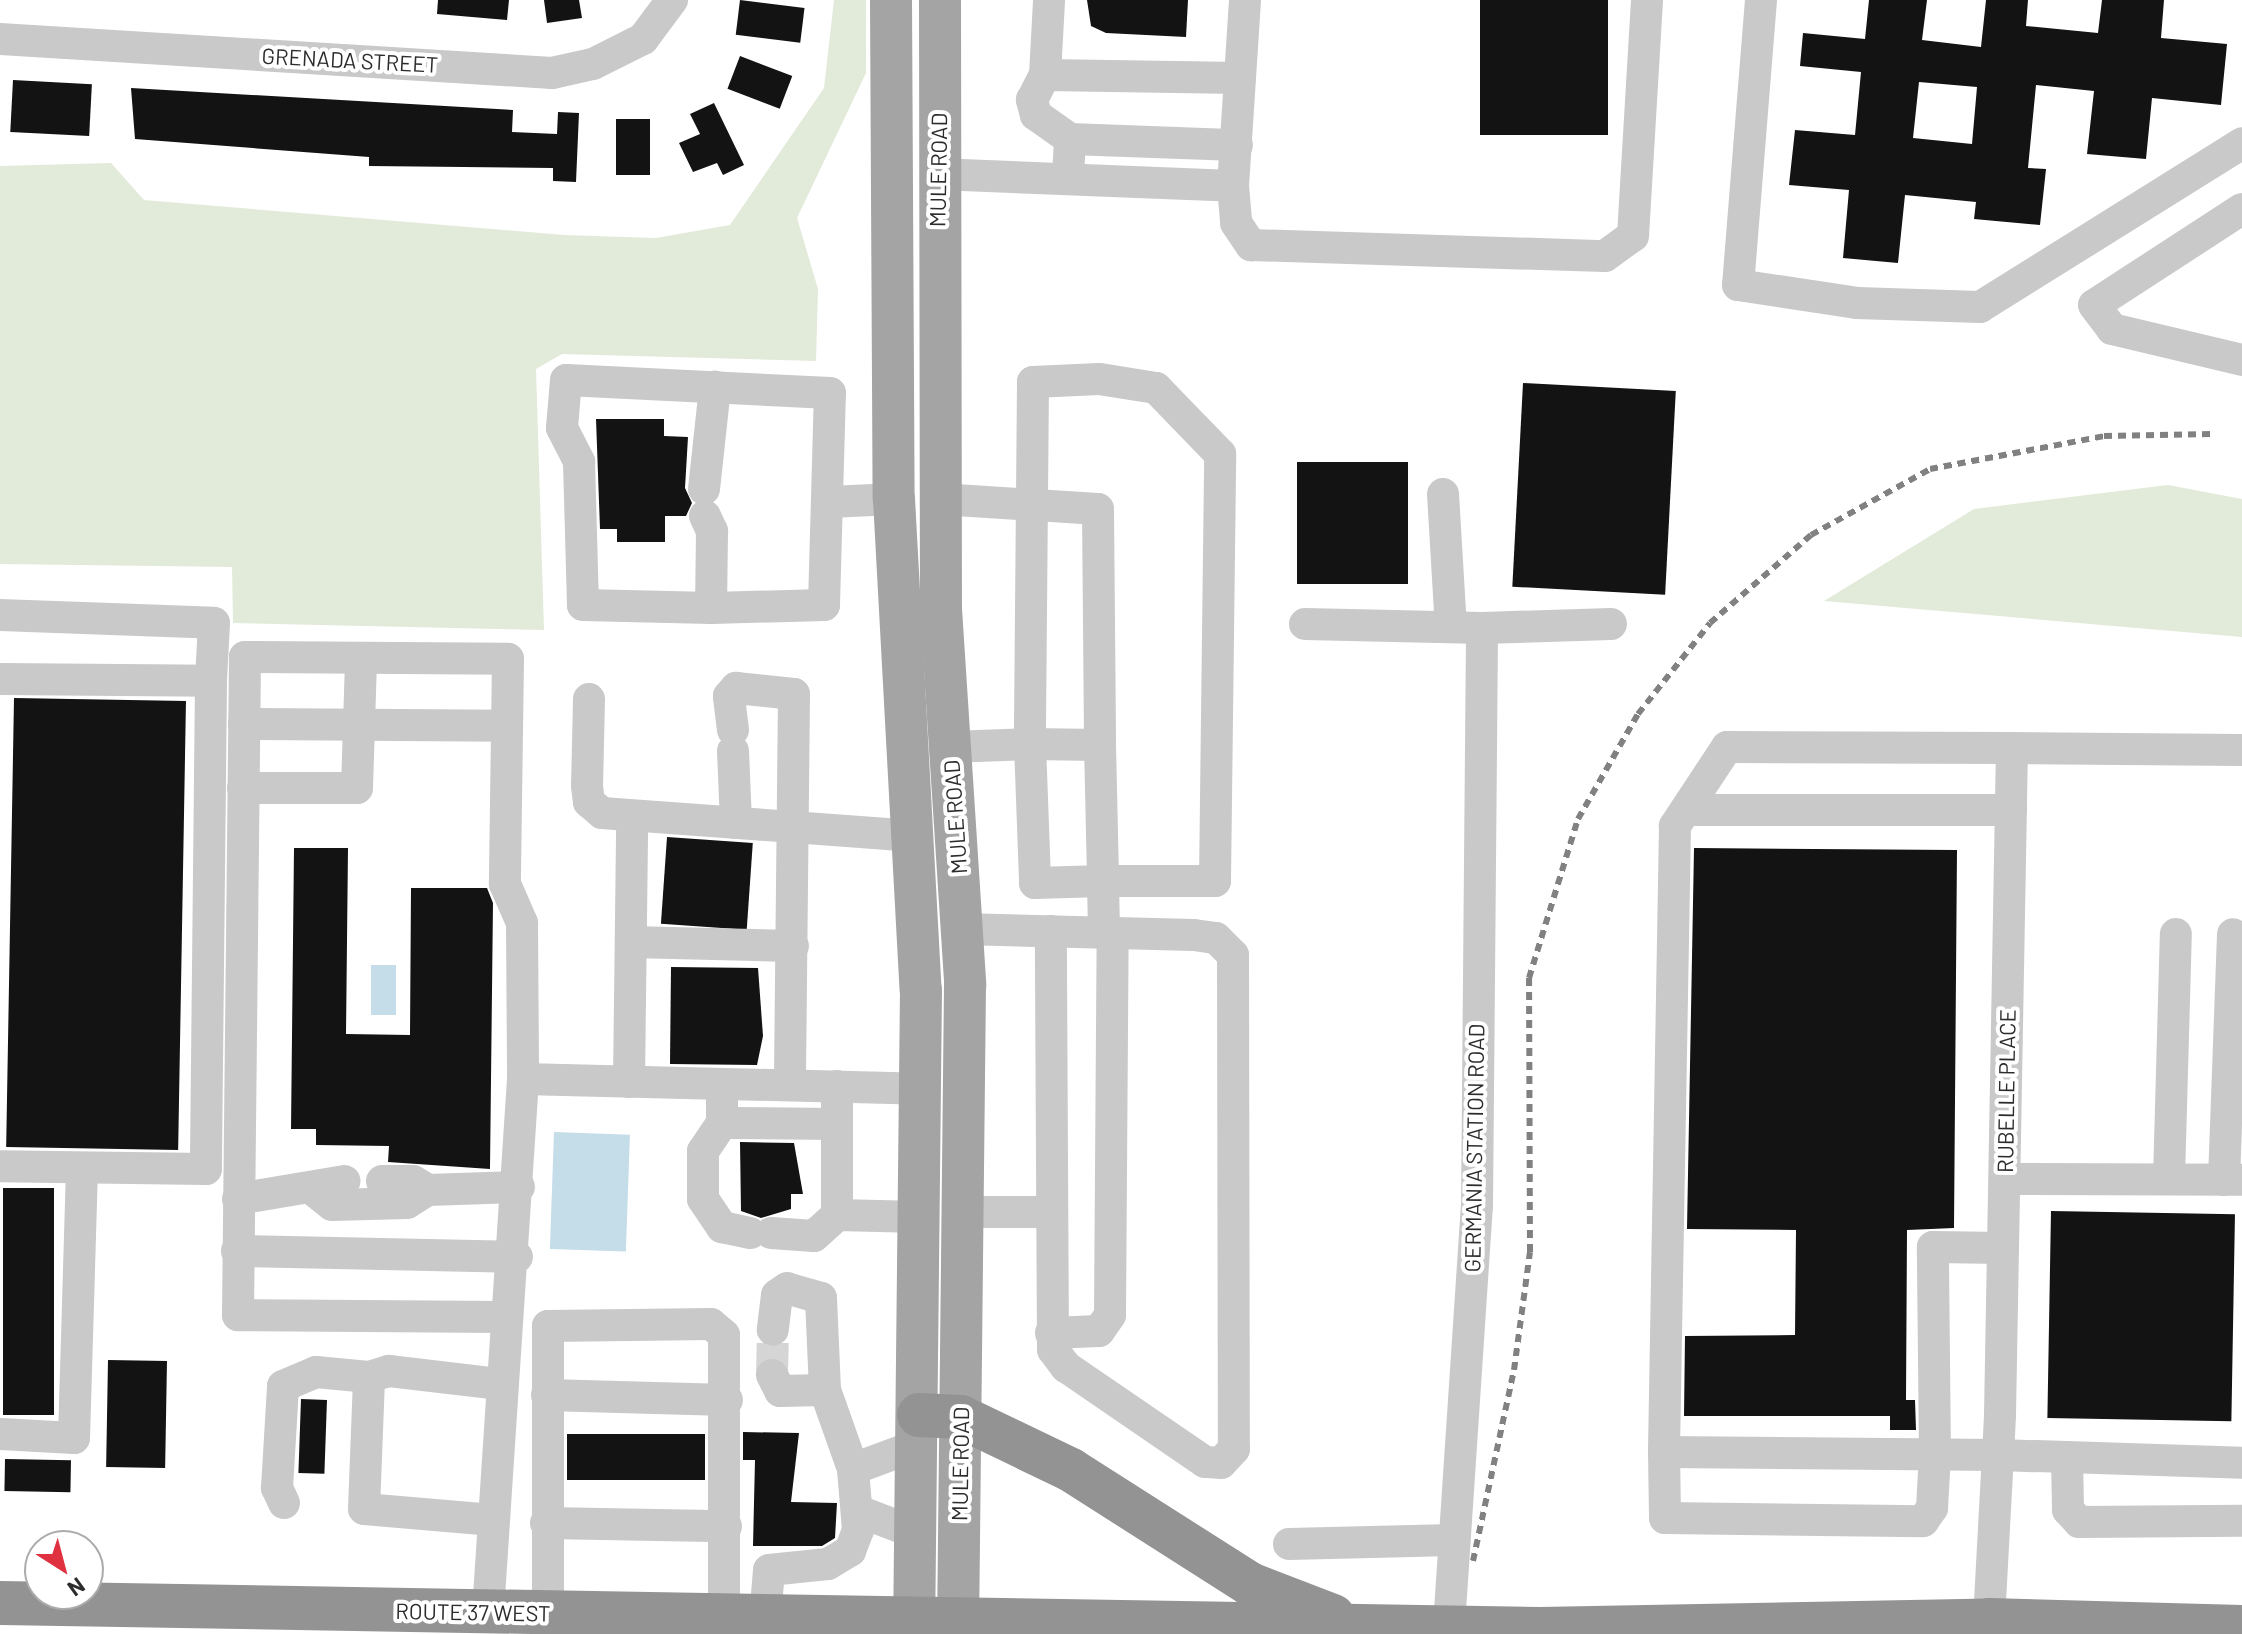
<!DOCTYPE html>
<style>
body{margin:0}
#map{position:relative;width:2242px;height:1634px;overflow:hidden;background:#fff;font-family:Barlow,sans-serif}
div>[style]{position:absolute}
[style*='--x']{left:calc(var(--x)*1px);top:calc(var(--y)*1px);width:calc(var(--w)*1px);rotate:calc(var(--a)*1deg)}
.green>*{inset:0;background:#e2ead9}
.water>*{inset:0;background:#c5dce9;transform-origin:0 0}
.building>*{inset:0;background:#131313;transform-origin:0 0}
.minor-tunnel>*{height:32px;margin-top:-16px;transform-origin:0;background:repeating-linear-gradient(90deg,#d5d5d5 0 32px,transparent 0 48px)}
.minor>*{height:32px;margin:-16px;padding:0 16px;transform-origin:16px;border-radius:16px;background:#c9c9c9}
.major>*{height:42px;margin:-21px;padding:0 21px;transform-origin:21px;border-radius:21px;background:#a4a4a4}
.highway>*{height:44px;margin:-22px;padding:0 22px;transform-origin:22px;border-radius:22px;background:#939393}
.rail>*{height:6px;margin-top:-3px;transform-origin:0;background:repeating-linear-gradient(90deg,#818181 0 8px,transparent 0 14px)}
span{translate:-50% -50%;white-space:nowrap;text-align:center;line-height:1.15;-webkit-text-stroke:8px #fff;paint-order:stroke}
.street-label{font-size:22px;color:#2c2c2c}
.north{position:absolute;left:24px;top:1530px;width:80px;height:80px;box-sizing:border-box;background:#fff;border:2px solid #ababab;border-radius:50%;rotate:144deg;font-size:22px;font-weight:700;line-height:32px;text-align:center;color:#2c2c2c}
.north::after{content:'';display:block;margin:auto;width:28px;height:36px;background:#e03140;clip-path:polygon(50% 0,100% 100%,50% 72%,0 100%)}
</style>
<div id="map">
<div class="green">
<i style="clip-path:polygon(834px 0,866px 0,866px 73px,797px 218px,818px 289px,816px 361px,562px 354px,536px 369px,544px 630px,233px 623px,232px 567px,0 564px,0 166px,111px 163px,144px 200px,564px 235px,656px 238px,730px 225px,824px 88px)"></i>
<i style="clip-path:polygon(2168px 485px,2242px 499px,2242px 637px,1824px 601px,1974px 509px)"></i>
</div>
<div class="water">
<i style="left:371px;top:965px;width:25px;height:50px"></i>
<i style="left:554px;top:1132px;width:76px;height:117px;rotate:2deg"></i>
</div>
<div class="building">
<i style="clip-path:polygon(438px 0,509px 0,507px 20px,437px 14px)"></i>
<i style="clip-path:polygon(544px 0,579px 0,582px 18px,547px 23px)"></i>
<i style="left:740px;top:0;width:65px;height:35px;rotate:7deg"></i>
<i style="clip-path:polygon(1087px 0,1188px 0,1186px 37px,1106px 33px,1091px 26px)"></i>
<i style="left:1480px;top:0;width:128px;height:135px"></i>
<i style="clip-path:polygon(evenodd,1869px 0,1927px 0,1922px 40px,1981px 47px,1986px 0,2028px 0,2026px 26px,2098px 33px,2102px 0,2164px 0,2161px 38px,2227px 44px,2221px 105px,2152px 98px,2146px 159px,2087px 154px,2094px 91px,2036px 85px,2028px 168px,2046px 169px,2040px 225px,1974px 219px,1976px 202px,1905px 195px,1898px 263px,1843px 258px,1849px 190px,1789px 185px,1795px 130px,1855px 135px,1861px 72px,1800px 66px,1803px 33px,1865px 39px,1869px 0,1919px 82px,1977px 87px,1972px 144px,1913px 138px,1919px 82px)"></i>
<i style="left:740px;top:56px;width:56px;height:35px;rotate:21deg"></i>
<i style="left:13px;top:80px;width:79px;height:52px;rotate:3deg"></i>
<i style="clip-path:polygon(131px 88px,513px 110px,512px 132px,557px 134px,558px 112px,579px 113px,576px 182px,553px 181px,553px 168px,369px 166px,369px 157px,135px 139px)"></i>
<i style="clip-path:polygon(714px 103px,744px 165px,723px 175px,717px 163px,693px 172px,679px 143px,700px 134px,690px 114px)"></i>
<i style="left:616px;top:119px;width:34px;height:56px"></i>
<i style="left:1523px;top:383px;width:153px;height:204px;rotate:3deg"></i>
<i style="clip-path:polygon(596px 419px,664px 419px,664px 436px,688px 437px,685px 488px,692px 503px,686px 516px,665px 516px,665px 542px,617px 542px,617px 529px,600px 529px)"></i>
<i style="left:1297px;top:462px;width:111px;height:122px"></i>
<i style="left:14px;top:698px;width:172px;height:449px;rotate:1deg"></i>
<i style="left:667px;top:837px;width:86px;height:87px;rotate:4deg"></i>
<i style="clip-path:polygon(294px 848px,348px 848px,346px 1034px,410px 1035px,411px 888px,487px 888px,493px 903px,490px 1169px,388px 1162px,389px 1146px,316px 1145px,316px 1129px,291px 1129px)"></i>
<i style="clip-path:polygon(1694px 848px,1957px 850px,1954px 1228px,1907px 1230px,1906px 1400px,1915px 1400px,1916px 1430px,1890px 1430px,1890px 1416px,1684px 1416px,1685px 1336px,1795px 1335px,1796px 1230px,1687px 1229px)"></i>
<i style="clip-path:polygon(671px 967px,758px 968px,763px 1036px,757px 1065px,670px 1064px)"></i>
<i style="clip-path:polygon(740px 1142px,794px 1143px,803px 1194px,791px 1194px,791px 1209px,761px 1218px,741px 1211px)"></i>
<i style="left:3px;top:1188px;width:51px;height:227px"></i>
<i style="left:2051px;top:1211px;width:184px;height:207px;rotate:1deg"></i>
<i style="left:108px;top:1360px;width:59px;height:107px;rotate:1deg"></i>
<i style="left:301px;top:1399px;width:26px;height:74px;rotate:2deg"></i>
<i style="clip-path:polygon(743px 1432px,799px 1433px,791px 1502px,837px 1503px,835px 1538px,822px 1546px,753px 1546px,755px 1460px,743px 1460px)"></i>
<i style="left:567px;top:1434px;width:138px;height:46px"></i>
<i style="left:5px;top:1459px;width:66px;height:32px;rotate:1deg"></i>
</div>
<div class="minor-tunnel">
<i style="--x:772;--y:1375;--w:45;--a:-88.7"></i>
</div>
<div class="minor">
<i style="--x:1761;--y:0;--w:286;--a:94.6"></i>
<i style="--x:1738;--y:285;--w:120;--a:8.6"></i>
<i style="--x:1857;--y:303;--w:123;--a:1.9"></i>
<i style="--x:1980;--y:307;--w:309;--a:-32"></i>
<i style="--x:0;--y:39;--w:553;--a:3.52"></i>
<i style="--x:552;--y:73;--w:42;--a:-12.4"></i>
<i style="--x:593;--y:64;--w:56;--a:-26.6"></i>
<i style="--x:643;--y:39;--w:49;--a:-53.4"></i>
<i style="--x:1045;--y:75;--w:75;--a:-86.9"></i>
<i style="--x:1070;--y:139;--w:167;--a:2.1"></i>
<i style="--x:937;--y:174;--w:296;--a:2.3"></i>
<i style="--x:1233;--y:186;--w:186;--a:-86.3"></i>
<i style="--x:1068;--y:177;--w:38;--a:-87"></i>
<i style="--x:1070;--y:139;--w:42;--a:-144.8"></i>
<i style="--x:1036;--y:115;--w:16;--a:-105"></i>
<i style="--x:1032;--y:100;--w:28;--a:-63"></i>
<i style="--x:1045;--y:75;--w:195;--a:0.9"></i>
<i style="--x:1233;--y:186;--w:37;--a:85"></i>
<i style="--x:1236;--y:223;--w:27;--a:56"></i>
<i style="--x:1251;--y:245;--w:354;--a:1.8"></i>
<i style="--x:1605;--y:256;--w:34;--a:-36"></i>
<i style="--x:1633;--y:236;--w:236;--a:-86.6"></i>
<i style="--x:2242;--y:209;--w:176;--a:147"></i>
<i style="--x:2094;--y:305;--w:30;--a:53"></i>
<i style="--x:2112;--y:329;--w:134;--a:13.4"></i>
<i style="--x:704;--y:489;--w:103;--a:-83.8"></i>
<i style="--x:1443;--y:494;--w:133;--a:86.6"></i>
<i style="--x:940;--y:499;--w:158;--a:3.6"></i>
<i style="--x:1098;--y:509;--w:236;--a:89.5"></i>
<i style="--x:830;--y:502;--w:64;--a:-2.7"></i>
<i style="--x:705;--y:516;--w:17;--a:65"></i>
<i style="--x:712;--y:531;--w:77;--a:90.7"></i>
<i style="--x:711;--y:608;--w:113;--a:-1.5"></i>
<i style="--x:824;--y:605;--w:212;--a:-88.4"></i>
<i style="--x:830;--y:393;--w:264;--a:-177.2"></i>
<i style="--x:566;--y:380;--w:48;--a:94.8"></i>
<i style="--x:562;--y:428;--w:38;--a:63"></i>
<i style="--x:579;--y:462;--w:143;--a:88.4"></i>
<i style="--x:583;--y:605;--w:128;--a:1.3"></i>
<i style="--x:0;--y:615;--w:214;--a:2.1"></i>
<i style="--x:214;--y:623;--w:58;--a:93"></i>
<i style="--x:1305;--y:624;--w:177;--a:1.3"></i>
<i style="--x:0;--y:679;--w:211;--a:0.5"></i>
<i style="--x:211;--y:681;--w:488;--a:90.6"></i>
<i style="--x:206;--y:1169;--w:206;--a:-179.2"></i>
<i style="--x:589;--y:699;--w:87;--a:91.3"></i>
<i style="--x:587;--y:786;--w:16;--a:83"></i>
<i style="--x:589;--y:802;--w:17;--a:40"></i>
<i style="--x:602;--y:813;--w:313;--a:4.2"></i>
<i style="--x:244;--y:724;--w:262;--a:0.4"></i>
<i style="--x:733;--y:730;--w:34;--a:-97"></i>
<i style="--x:729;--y:696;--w:11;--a:-49"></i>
<i style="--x:736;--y:688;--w:58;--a:5.9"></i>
<i style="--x:794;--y:694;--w:391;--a:90.6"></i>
<i style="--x:951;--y:747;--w:79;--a:-2.2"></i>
<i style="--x:1030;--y:744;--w:70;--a:0.8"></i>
<i style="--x:1100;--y:745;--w:136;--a:88.7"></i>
<i style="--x:1103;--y:881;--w:112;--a:0"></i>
<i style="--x:1215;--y:881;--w:427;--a:-89.3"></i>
<i style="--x:1220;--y:454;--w:92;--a:-134.1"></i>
<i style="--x:1156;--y:388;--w:58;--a:-171"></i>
<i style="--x:1099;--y:379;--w:66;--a:177.4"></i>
<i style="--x:1033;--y:382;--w:362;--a:90.5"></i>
<i style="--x:1030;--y:744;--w:139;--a:87.9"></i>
<i style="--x:1035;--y:883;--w:68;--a:-1.7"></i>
<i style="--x:1103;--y:881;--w:52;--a:88.9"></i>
<i style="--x:2012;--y:748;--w:230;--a:0.5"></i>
<i style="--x:733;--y:751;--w:72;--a:87.6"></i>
<i style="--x:243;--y:788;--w:114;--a:0"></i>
<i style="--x:357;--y:788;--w:129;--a:-88.2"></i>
<i style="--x:1686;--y:810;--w:325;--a:0"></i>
<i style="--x:962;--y:929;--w:232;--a:1.5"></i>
<i style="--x:1194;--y:935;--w:22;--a:8"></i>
<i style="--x:1216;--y:938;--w:24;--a:45"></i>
<i style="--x:1233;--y:955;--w:494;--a:89.9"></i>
<i style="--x:1234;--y:1449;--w:19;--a:133"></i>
<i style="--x:1221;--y:1463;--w:16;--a:-176"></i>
<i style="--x:1205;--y:1462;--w:168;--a:-145.6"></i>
<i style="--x:1066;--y:1367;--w:21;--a:-127"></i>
<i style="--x:1053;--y:1350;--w:419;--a:-90.3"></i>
<i style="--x:631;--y:942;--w:162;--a:1.4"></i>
<i style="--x:629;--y:1082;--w:262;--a:-89.3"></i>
<i style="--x:722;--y:1084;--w:39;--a:90"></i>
<i style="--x:722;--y:1123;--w:34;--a:124"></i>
<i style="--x:703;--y:1151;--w:48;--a:90"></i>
<i style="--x:703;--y:1199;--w:34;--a:56"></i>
<i style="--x:722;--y:1227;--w:29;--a:12"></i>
<i style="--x:722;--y:1123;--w:114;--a:0.5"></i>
<i style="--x:2005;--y:1179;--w:237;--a:0.2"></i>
<i style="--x:2169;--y:1179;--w:245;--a:-88.4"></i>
<i style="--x:2224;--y:1180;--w:246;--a:-87.9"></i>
<i style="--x:382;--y:1181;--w:31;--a:0"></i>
<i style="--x:413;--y:1181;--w:17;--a:31"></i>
<i style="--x:313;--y:1190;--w:24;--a:38"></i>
<i style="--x:332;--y:1205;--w:75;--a:-1.5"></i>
<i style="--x:407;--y:1203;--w:25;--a:-32"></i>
<i style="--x:428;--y:1190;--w:91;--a:-1.9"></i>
<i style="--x:238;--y:1199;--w:108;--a:-9.6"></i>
<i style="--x:967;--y:1212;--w:83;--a:0"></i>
<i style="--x:837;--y:1215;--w:129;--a:-90"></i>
<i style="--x:771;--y:1233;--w:43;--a:4"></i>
<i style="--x:814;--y:1236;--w:31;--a:-42"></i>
<i style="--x:837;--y:1215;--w:83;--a:1.4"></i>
<i style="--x:237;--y:1251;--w:280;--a:1.2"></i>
<i style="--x:504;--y:1317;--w:266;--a:-179.6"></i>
<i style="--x:238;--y:1315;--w:658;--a:-89.39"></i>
<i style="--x:245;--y:657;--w:263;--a:0.4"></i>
<i style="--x:508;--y:659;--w:225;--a:90.8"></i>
<i style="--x:505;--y:884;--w:43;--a:66.4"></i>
<i style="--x:522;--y:923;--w:156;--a:89.6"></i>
<i style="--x:1051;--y:1333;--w:48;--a:-2.4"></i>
<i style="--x:1099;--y:1331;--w:19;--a:-55"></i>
<i style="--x:1110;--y:1315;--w:382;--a:-89.6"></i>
<i style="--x:772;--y:1375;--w:18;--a:63"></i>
<i style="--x:780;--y:1391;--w:45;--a:-1.3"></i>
<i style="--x:547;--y:1395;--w:180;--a:1.6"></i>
<i style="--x:0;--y:1434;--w:74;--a:3.1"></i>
<i style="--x:74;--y:1438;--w:268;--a:-88.3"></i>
<i style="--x:1664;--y:1452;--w:66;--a:89.1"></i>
<i style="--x:1665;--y:1518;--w:258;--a:0.7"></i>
<i style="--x:1923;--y:1521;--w:16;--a:-55"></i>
<i style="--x:1932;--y:1508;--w:53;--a:-86.8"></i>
<i style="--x:1935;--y:1455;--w:208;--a:-90.6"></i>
<i style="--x:1933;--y:1247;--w:70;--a:0.8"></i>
<i style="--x:2067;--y:1457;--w:53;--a:88.9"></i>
<i style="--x:2068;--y:1510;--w:16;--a:47"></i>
<i style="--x:2079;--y:1522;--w:163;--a:-0.4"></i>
<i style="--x:853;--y:1469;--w:69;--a:-20.3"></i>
<i style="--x:284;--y:1503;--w:17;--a:-115"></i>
<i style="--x:277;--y:1488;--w:102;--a:-86.6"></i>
<i style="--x:283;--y:1386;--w:36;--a:-23"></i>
<i style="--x:316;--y:1372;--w:53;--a:5.4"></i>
<i style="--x:858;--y:1511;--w:62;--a:20.8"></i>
<i style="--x:493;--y:1520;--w:129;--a:-175.1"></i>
<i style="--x:364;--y:1509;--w:132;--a:-87.8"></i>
<i style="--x:369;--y:1377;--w:21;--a:-17"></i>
<i style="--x:389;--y:1371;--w:112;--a:6.7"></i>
<i style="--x:546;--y:1523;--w:180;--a:1"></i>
<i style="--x:1289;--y:1544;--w:164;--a:-1.4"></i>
<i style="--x:488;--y:1612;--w:534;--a:-86.24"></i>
<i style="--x:523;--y:1079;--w:398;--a:1.4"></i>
<i style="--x:548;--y:1614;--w:288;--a:-90"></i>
<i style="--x:548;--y:1326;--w:163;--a:-0.7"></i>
<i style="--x:711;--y:1324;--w:17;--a:40"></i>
<i style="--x:724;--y:1335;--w:282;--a:90"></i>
<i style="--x:765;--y:1618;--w:48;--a:-85.2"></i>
<i style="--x:769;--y:1570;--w:59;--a:-5.8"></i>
<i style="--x:828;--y:1564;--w:26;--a:-31"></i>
<i style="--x:850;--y:1551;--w:22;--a:-69"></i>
<i style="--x:858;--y:1530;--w:61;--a:-94.7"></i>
<i style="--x:853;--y:1469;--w:84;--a:-109.5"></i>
<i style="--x:825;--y:1390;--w:92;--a:-92.5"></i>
<i style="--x:821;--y:1298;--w:35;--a:-164"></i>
<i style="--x:787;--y:1288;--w:12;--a:145"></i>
<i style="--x:777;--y:1295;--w:35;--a:97"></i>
<i style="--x:1449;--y:1626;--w:421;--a:-86.2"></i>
<i style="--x:1477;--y:1206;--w:578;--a:-89.5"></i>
<i style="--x:1482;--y:628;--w:129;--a:-1.8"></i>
<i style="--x:1989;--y:1634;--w:14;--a:-90"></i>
<i style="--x:1989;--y:1620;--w:165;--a:-86.9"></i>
<i style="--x:1998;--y:1455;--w:40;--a:-87.1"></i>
<i style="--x:2000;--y:1415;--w:667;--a:-88.97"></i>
<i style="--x:2012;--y:748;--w:285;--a:-179.8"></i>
<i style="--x:1727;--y:747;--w:95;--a:123.4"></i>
<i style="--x:1675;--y:826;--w:626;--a:91.01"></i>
<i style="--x:1664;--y:1452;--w:334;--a:0.5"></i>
<i style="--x:1998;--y:1455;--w:38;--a:2"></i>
<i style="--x:2036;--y:1456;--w:206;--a:1.9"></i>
</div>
<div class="major">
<i style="--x:891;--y:0;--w:499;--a:89.7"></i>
<i style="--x:894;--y:499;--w:492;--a:86.9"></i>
<i style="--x:921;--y:990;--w:644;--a:90.62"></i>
<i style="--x:940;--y:0;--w:609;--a:89.91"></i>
<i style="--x:941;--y:609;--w:377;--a:86.3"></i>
<i style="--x:965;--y:985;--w:649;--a:90.62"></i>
</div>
<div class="highway">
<i style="--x:919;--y:1415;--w:42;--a:2.7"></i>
<i style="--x:961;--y:1417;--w:122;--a:25.7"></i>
<i style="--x:1071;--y:1470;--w:212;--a:32.5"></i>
<i style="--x:1250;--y:1584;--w:89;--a:21.1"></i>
<i style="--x:0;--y:1603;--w:1540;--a:0.97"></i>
<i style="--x:1540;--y:1629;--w:449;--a:-1.1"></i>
<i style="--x:1989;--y:1620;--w:253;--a:1.6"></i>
</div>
<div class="rail">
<i style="--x:1473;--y:1561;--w:195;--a:-77.9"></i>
<i style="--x:1514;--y:1370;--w:119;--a:-82.3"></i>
<i style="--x:1530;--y:1252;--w:274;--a:-90.2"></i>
<i style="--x:1529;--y:978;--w:166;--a:-72.9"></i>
<i style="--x:1578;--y:819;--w:121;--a:-60.3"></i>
<i style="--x:1638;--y:714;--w:116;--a:-51.6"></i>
<i style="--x:1710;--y:623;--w:134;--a:-41.1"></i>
<i style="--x:1811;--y:535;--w:136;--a:-29"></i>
<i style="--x:1930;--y:469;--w:177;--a:-10.7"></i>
<i style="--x:2104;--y:436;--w:108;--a:-1.1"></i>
</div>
<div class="street-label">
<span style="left:350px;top:60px;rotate:3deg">GRENADA STREET</span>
<span style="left:938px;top:170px;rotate:-89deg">MULE ROAD</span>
<span style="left:955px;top:817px;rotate:-94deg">MULE ROAD</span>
<span style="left:2006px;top:1091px;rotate:-89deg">RUBELLE PLACE</span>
<span style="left:1474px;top:1148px;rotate:-89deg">GERMANIA STATION ROAD</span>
<span style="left:960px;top:1464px;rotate:-89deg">MULE ROAD</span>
<span style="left:473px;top:1612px;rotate:1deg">ROUTE 37 WEST</span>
</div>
<div class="north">N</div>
</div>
